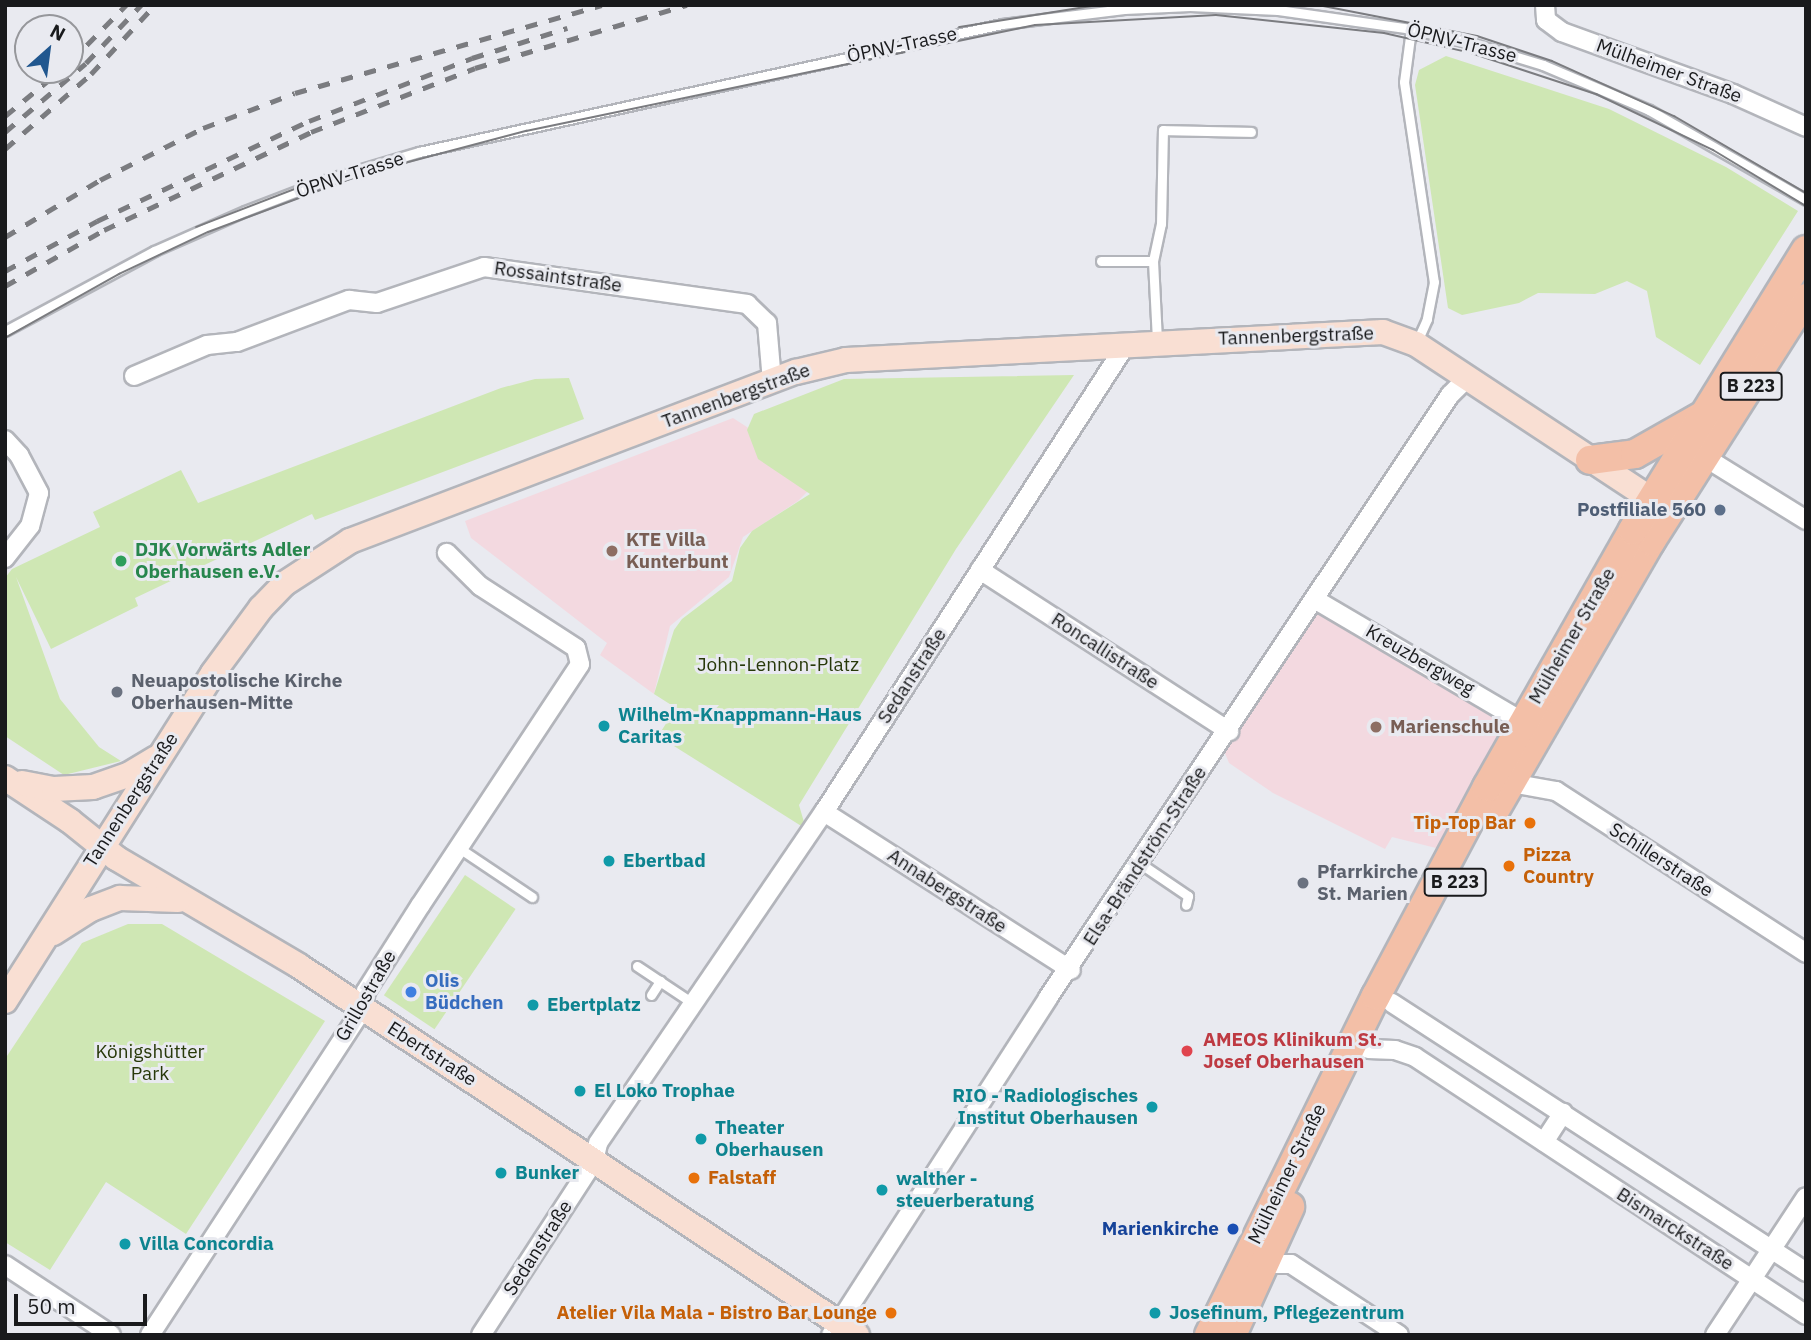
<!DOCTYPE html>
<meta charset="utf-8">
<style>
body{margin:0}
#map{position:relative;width:1811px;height:1340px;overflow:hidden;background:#e9eaf0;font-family:"IBM Plex Sans",sans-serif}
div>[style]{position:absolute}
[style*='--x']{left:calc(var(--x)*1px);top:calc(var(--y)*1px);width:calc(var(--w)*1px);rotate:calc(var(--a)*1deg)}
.education>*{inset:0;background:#f3d9e0}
.green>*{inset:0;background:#cfe7b4;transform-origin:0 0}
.roads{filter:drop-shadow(2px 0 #b3b5bb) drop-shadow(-2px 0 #b3b5bb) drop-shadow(0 2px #b3b5bb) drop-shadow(0 -2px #b3b5bb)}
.lane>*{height:9px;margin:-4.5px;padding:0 4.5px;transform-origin:4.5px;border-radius:4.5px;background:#fff}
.street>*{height:18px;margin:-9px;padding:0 9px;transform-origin:9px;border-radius:9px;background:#fff}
.secondary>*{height:24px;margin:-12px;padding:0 12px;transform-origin:12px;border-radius:12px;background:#f9dfd3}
.primary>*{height:28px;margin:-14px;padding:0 14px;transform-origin:14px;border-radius:14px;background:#f3bfa7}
.tram>*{height:2px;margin:-1px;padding:0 1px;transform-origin:1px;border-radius:1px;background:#7b7c80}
.rail>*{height:5px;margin-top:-2.5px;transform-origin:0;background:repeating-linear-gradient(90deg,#7b7c80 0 12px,transparent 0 24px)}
.dots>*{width:19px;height:19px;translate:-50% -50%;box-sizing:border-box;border:4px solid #e9eaf0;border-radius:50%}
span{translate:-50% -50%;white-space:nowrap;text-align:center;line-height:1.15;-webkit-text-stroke:6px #e9eaf0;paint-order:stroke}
.shield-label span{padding:2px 5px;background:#e9eaf0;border:2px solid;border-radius:5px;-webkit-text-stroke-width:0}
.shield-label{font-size:18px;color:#191a1c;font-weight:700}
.street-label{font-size:19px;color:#191a1c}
.service-label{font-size:19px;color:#4e5e75;font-weight:700}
.right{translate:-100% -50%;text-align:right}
.education-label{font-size:19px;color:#785e54;font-weight:700}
.left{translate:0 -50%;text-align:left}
.leisure-label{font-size:19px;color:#27864d;font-weight:700}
.park-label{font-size:19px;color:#28390a}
.worship-label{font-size:19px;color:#5b616d;font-weight:700}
.culture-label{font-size:19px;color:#0d838f;font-weight:700}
.food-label{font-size:19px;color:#c56008;font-weight:700}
.shop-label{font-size:19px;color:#366cbe;font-weight:700}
.health-label{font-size:19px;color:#be3a42;font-weight:700}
.transit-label{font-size:19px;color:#164399;font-weight:700}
.frame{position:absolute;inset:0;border:7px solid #191a1c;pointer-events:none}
.north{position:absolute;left:14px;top:14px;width:70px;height:70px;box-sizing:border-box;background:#e9eaf0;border:2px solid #96979b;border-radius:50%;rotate:28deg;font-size:19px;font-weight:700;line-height:28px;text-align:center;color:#191a1c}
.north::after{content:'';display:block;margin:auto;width:24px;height:32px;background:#21578f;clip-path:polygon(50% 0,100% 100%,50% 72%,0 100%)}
.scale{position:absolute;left:14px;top:1294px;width:133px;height:32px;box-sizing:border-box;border:4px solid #191a1c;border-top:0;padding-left:9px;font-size:21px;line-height:24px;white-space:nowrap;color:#191a1c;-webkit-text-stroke:5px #e9eaf0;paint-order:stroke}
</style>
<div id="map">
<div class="education">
<i style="clip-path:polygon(733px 418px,823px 476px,798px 501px,743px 537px,729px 577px,670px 626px,654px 694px,600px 655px,607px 643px,471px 538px,465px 521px)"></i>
<i style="clip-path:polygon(1316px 600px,1523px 722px,1452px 852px,1392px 837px,1385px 849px,1273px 793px,1229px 763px,1220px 741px)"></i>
</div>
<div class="green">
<i style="clip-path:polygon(1446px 56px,1609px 109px,1726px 167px,1798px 211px,1700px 365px,1656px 337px,1647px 291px,1627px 281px,1595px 294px,1538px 293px,1519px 303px,1462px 315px,1448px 308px,1415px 85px,1419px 70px)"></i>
<i style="clip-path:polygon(1074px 375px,956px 549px,799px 805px,806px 829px,658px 736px,676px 708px,654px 694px,674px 630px,682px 619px,732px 581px,740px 548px,752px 531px,810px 494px,758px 459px,747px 430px,754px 414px,844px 379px)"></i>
<i style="clip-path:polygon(569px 378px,584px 419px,315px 520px,312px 514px,135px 598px,138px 606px,51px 649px,16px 577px,60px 699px,99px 747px,121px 761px,64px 775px,5px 736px,5px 578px,12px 569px,100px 527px,93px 512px,181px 470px,198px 503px,501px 388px,535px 379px)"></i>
<i style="left:465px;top:875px;width:61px;height:145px;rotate:34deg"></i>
<i style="clip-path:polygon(128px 924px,162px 924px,325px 1021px,186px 1234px,106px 1182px,50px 1270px,5px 1242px,5px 1059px,82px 943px)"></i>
</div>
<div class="roads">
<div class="lane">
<i style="--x:1411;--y:29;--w:53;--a:97.5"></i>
<i style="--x:1404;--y:82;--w:202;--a:81.5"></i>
<i style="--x:1434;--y:282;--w:38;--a:101"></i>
<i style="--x:1427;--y:319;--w:27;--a:114"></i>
<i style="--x:1101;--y:261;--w:52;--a:0"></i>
<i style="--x:1153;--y:261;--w:79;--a:87.1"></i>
<i style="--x:1153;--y:261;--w:38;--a:-78"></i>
<i style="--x:1161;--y:224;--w:94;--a:-88.8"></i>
<i style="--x:1163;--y:130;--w:88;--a:1.3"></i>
<i style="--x:5;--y:331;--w:169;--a:-28.2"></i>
<i style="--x:154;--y:251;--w:99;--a:-23.7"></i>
<i style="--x:245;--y:211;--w:92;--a:-21"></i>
<i style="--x:331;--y:178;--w:92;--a:-16.5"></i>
<i style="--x:419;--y:152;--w:597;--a:-12.38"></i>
<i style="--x:1002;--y:24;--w:123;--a:-7"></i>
<i style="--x:1124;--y:9;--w:66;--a:-2.6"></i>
<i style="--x:1190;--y:6;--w:88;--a:2.6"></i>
<i style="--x:1278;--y:10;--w:134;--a:8.1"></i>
<i style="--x:1411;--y:29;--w:62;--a:13.1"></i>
<i style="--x:1471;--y:43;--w:75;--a:17"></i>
<i style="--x:1543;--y:65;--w:115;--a:23"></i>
<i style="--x:1649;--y:110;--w:181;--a:29.8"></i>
<i style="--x:459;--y:848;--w:88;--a:33.9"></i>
<i style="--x:1141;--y:864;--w:57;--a:34.2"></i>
<i style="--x:1188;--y:896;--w:9;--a:103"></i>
<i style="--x:637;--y:966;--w:65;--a:33.7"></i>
<i style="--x:651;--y:995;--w:17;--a:-57"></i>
</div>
<div class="street">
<i style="--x:1545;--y:5;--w:15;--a:86"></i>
<i style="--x:1546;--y:20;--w:20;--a:37"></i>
<i style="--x:1562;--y:32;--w:182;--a:19.9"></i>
<i style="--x:1733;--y:94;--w:80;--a:24.3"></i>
<i style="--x:134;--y:376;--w:79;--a:-23"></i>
<i style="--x:207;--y:345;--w:30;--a:-6"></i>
<i style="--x:237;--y:342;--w:120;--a:-20.6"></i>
<i style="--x:349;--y:300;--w:28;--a:6"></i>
<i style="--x:377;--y:303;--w:113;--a:-18.6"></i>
<i style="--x:484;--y:267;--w:266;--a:8"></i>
<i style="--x:747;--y:304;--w:28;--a:44"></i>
<i style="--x:767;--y:323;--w:58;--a:85.1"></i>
<i style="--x:5;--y:440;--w:21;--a:47"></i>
<i style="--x:19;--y:455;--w:43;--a:62.2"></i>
<i style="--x:39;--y:493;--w:34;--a:105"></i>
<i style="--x:30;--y:526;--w:41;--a:128"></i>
<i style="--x:1706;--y:458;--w:118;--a:31.8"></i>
<i style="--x:980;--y:570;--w:297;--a:32.9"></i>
<i style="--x:1316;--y:600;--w:240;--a:30.5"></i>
<i style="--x:1511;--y:783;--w:46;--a:10.1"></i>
<i style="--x:1556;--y:791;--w:298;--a:32.9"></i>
<i style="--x:824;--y:812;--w:293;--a:32.6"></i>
<i style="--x:1392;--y:1003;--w:494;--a:33"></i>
<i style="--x:1368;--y:1049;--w:27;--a:2"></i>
<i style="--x:1395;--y:1050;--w:21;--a:19"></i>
<i style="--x:1415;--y:1057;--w:468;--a:33.4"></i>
<i style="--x:1544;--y:1142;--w:35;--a:-57"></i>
<i style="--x:1266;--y:1264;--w:25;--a:0"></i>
<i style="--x:1291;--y:1264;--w:129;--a:33.3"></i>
<i style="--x:5;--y:1265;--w:127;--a:33.4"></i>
<i style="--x:150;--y:1335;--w:390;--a:-56.9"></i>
<i style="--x:363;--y:1008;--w:17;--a:-80"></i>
<i style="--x:366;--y:991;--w:101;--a:-57.6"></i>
<i style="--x:420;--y:906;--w:290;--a:-56.5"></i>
<i style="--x:580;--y:664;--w:16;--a:-104"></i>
<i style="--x:576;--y:648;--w:114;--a:-147.1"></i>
<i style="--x:480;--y:586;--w:47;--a:-135"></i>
<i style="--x:481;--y:1335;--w:207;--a:-57"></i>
<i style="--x:594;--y:1161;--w:18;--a:-77"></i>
<i style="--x:598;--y:1143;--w:401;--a:-55.7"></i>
<i style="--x:824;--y:812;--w:555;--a:-57.14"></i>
<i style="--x:831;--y:1335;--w:401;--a:-57.2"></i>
<i style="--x:1048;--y:998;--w:725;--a:-56.31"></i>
<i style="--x:1450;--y:395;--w:21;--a:-45"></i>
<i style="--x:1715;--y:1335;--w:165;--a:-56.6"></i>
</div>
<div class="secondary">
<i style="--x:5;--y:778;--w:78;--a:33.5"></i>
<i style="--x:70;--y:821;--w:59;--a:38.8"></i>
<i style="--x:116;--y:858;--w:212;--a:30.5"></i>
<i style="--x:299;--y:966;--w:669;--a:33.48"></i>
<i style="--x:22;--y:783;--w:33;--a:11"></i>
<i style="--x:54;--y:789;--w:39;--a:-3"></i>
<i style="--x:93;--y:787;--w:37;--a:-19"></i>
<i style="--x:128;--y:775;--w:33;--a:-31"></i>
<i style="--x:53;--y:933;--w:45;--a:-32.3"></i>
<i style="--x:91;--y:909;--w:31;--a:-21"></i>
<i style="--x:120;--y:898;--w:58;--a:2"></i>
<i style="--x:5;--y:1001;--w:388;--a:-57.6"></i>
<i style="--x:213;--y:673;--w:81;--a:-53.6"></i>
<i style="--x:261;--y:608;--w:33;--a:-46"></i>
<i style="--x:284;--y:584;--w:79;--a:-33.1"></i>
<i style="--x:350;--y:541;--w:477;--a:-20.8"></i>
<i style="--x:796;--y:372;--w:51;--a:-13.5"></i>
<i style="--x:846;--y:360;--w:538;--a:-2.98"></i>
<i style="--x:1383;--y:332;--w:35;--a:20"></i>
<i style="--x:1416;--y:344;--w:300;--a:33.4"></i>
</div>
<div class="primary">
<i style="--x:1590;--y:460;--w:45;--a:-7.6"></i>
<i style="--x:1635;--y:454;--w:75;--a:-29.6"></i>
<i style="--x:1495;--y:810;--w:311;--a:-59.9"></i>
<i style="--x:1651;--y:541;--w:288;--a:-57.5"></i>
<i style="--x:1209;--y:1335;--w:378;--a:-63.8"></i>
<i style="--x:1376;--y:996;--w:237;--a:-62"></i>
<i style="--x:1487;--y:787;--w:296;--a:-60.4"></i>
<i style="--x:1633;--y:530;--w:329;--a:-58.3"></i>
<i style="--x:1232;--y:1335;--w:141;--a:-65.6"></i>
</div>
</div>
<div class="tram">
<i style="--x:1318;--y:5;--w:162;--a:11"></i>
<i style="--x:1477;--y:36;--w:79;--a:18.4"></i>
<i style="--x:1552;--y:61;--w:134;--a:24.3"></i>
<i style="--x:1674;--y:116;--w:153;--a:30.3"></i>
<i style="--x:959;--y:27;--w:141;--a:-9"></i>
<i style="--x:196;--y:227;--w:147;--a:-21.1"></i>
<i style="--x:5;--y:338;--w:131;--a:-29.3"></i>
<i style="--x:119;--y:274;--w:98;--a:-25.3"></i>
<i style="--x:208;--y:232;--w:165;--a:-20.5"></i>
<i style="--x:363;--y:174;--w:169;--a:-14.8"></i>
<i style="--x:526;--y:131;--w:520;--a:-11.76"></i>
<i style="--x:1035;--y:25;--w:181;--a:-3.2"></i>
<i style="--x:1216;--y:15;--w:169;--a:6.1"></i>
<i style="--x:1384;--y:33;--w:89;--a:12.9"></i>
<i style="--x:1471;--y:53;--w:132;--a:18.2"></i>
<i style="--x:1596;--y:94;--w:130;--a:25.6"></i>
<i style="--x:1713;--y:150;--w:109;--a:31.1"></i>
</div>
<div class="rail">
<i style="--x:70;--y:62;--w:80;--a:-45.5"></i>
<i style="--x:5;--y:116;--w:72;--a:-39.4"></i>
<i style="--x:5;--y:132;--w:106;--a:-40.4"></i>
<i style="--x:86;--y:63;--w:80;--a:-46.5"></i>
<i style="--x:5;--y:149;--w:114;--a:-41.1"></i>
<i style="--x:91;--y:74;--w:94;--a:-47.2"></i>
<i style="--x:5;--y:237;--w:111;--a:-31"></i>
<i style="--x:100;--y:180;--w:115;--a:-26.8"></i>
<i style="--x:203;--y:128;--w:98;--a:-20.8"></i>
<i style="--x:295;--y:93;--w:319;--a:-16"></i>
<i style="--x:5;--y:271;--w:105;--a:-28.5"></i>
<i style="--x:97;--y:221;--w:234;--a:-25.3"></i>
<i style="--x:309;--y:121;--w:175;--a:-21.1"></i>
<i style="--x:472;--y:58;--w:100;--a:-17.5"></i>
<i style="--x:5;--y:286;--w:114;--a:-29.5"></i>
<i style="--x:104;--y:230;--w:229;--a:-25.3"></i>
<i style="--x:311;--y:132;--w:176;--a:-21.3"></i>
<i style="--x:475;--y:68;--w:221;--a:-16.6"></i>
</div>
<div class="dots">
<i style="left:1720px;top:510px;background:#5c6f8a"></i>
<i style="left:612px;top:551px;background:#8d6e63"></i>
<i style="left:121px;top:561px;background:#2e9e5b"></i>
<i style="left:117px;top:692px;background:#6b7280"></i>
<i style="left:604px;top:726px;background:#0f9aa8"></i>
<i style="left:1376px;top:727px;background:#8d6e63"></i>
<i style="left:1530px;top:823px;background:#e8710a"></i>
<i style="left:609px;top:861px;background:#0f9aa8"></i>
<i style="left:1509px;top:866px;background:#e8710a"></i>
<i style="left:1303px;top:883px;background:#6b7280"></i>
<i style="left:411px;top:992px;background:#3f7fe0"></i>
<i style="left:533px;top:1005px;background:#0f9aa8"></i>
<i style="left:1187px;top:1051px;background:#e0444e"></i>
<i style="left:580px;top:1091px;background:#0f9aa8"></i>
<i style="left:1152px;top:1107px;background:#0f9aa8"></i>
<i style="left:701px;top:1139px;background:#0f9aa8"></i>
<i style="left:501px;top:1173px;background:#0f9aa8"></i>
<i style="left:694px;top:1178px;background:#e8710a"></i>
<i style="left:882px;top:1190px;background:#0f9aa8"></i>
<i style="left:1233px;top:1229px;background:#1a4fb4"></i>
<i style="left:125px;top:1244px;background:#0f9aa8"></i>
<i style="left:891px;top:1313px;background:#e8710a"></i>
<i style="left:1155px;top:1313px;background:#0f9aa8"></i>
</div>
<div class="shield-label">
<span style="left:1751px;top:386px">B 223</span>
<span style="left:1455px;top:882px">B 223</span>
</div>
<div class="street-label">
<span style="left:1462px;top:43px;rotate:14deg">ÖPNV-Trasse</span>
<span style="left:902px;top:45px;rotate:-12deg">ÖPNV-Trasse</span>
<span style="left:1669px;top:71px;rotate:20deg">Mülheimer Straße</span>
<span style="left:350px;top:175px;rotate:-18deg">ÖPNV-Trasse</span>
<span style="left:558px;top:277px;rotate:8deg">Rossaintstraße</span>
<span style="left:1296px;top:336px;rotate:-2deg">Tannenbergstraße</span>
<span style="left:736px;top:396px;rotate:-20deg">Tannenbergstraße</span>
<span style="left:1572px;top:636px;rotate:-60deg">Mülheimer Straße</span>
<span style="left:1105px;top:651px;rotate:33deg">Roncallistraße</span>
<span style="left:1420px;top:660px;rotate:30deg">Kreuzbergweg</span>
<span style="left:912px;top:676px;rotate:-57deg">Sedanstraße</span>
<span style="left:131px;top:800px;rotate:-57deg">Tannenbergstraße</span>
<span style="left:1145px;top:856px;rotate:-57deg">Elsa-Brändström-Straße</span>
<span style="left:1661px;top:860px;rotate:33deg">Schillerstraße</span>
<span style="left:947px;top:891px;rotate:33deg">Annabergstraße</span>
<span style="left:366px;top:996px;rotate:-60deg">Grillostraße</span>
<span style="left:432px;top:1054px;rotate:33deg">Ebertstraße</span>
<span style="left:1287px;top:1174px;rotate:-64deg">Mülheimer Straße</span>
<span style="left:1675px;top:1229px;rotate:33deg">Bismarckstraße</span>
<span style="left:538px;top:1248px;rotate:-57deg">Sedanstraße</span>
</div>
<div class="service-label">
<span class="right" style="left:1706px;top:510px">Postfiliale 560</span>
</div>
<div class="education-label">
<span class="left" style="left:626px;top:551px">KTE Villa<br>Kunterbunt</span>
<span class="left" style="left:1390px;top:727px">Marienschule</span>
</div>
<div class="leisure-label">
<span class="left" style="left:135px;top:561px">DJK Vorwärts Adler<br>Oberhausen e.V.</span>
</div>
<div class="park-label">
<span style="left:778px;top:665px">John-Lennon-Platz</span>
<span style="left:150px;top:1063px">Königshütter<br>Park</span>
</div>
<div class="worship-label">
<span class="left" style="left:131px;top:692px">Neuapostolische Kirche<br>Oberhausen-Mitte</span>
<span class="left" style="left:1317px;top:883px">Pfarrkirche<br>St. Marien</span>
</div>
<div class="culture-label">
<span class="left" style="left:618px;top:726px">Wilhelm-Knappmann-Haus<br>Caritas</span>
<span class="left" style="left:623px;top:861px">Ebertbad</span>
<span class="left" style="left:547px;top:1005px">Ebertplatz</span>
<span class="left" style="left:594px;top:1091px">El Loko Trophae</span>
<span class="right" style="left:1138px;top:1107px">RIO - Radiologisches<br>Institut Oberhausen</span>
<span class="left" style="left:715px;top:1139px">Theater<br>Oberhausen</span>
<span class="left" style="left:515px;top:1173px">Bunker</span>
<span class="left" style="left:896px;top:1190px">walther -<br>steuerberatung</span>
<span class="left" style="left:139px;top:1244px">Villa Concordia</span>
<span class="left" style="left:1169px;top:1313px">Josefinum, Pflegezentrum</span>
</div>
<div class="food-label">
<span class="right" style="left:1516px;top:823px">Tip-Top Bar</span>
<span class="left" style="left:1523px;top:866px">Pizza<br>Country</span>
<span class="left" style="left:708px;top:1178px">Falstaff</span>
<span class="right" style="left:877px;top:1313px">Atelier Vila Mala - Bistro Bar Lounge</span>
</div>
<div class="shop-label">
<span class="left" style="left:425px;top:992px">Olis<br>Büdchen</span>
</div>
<div class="health-label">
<span class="left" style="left:1203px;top:1051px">AMEOS Klinikum St.<br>Josef Oberhausen</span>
</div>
<div class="transit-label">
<span class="right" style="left:1219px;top:1229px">Marienkirche</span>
</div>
<div class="frame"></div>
<div class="north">N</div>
<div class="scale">50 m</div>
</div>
